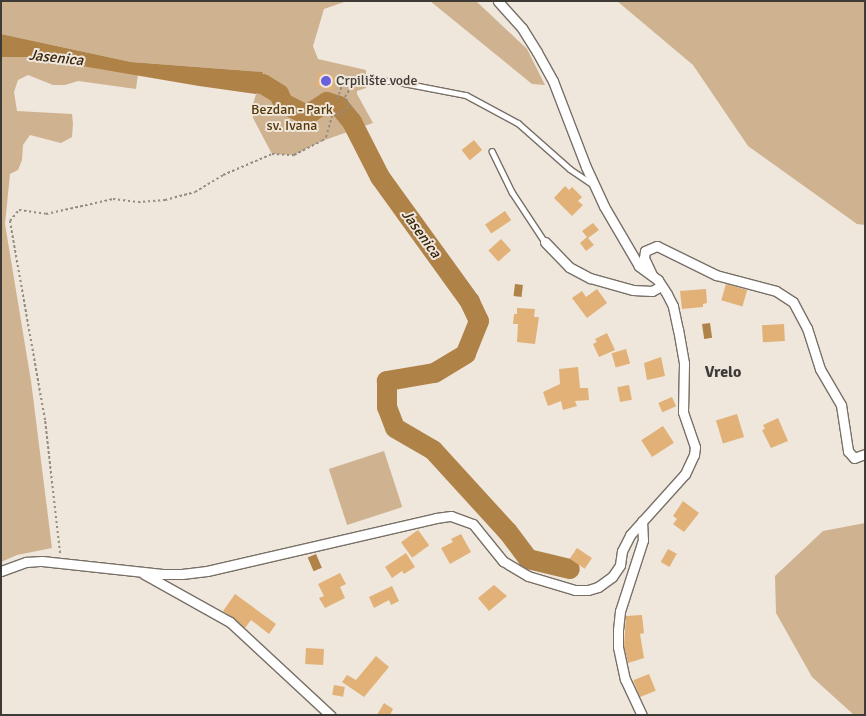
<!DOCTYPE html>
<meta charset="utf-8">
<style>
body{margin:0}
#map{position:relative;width:866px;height:716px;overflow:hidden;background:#efe6dc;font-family:Signika,sans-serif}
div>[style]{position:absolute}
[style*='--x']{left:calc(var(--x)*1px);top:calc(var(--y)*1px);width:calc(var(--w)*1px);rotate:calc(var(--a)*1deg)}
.green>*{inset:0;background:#cfb390;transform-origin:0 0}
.water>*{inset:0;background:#af8248;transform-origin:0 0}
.river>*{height:20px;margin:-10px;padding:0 10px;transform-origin:10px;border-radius:10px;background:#af8248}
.building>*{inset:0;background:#e1b177;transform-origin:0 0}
.path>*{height:2px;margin-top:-1px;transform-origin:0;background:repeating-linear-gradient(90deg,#928c85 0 2.5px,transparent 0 5px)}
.roads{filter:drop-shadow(1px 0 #787067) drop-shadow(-1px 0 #787067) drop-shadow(0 1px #787067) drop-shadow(0 -1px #787067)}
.service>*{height:4.5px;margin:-2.25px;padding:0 2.25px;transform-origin:2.25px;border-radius:2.25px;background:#fff}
.minor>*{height:9px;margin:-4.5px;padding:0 4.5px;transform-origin:4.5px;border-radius:4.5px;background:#fff}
.dots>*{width:14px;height:14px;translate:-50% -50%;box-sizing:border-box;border:2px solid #efe6dc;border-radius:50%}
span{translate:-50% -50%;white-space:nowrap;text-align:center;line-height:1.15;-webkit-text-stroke:4px #efe6dc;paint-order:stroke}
.poi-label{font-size:14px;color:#3e3a36}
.left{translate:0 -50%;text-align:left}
.park-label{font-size:14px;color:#573807}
.water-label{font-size:15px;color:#3a260c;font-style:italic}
.quarter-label{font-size:16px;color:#3e3a36;font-weight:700}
.frame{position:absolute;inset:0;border:2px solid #3e3a36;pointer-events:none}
</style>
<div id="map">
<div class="green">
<i style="clip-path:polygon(1px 1px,347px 1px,324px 9px,313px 46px,318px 59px,366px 70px,366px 88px,357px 91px,357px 94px,373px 123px,322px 141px,294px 155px,272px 154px,253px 118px,252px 107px,263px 72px,131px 62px,1px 34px)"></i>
<i style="clip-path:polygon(430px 1px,476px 1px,527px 49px,545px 85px,532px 84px)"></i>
<i style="clip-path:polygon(617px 1px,865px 1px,865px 225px,857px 224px,748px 146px,693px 65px)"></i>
<i style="clip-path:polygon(1px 57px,29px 57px,138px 74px,136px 89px,78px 81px,65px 85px,53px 85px,28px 75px,18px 80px,14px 92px,17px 111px,72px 114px,73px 124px,72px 137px,61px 143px,30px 135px,23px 145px,22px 160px,18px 170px,10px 174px,5px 224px,31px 381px,52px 548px,17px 555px,1px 562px)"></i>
<i style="left:384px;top:451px;width:59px;height:58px;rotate:72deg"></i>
<i style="clip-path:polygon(865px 523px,865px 715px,854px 715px,812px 677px,776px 613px,775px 576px,823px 531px)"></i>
</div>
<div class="water">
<i style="clip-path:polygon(1px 34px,131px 62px,263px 72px,256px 94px,199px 86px,29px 57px,1px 57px)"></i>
<i style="left:515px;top:284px;width:8px;height:12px;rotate:7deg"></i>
<i style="left:710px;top:323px;width:15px;height:8px;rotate:82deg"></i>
<i style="left:316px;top:554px;width:15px;height:9px;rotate:67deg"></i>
</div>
<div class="river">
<i style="--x:233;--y:80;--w:30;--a:8"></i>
<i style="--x:263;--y:84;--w:19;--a:32"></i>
<i style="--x:279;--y:94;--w:10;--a:66"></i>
<i style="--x:283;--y:103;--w:22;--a:27"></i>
<i style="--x:303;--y:113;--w:7;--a:0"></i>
<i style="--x:310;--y:113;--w:20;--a:-33"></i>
<i style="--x:327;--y:102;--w:13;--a:18"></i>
<i style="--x:339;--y:106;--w:21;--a:51"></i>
<i style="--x:352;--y:122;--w:62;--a:63"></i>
<i style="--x:380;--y:177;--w:154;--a:54.2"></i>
<i style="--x:470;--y:302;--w:21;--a:65"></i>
<i style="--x:479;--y:321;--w:35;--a:112"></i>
<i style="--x:466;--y:354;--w:37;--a:149"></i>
<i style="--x:434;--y:373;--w:48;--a:170.3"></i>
<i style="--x:387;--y:381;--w:26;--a:90"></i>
<i style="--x:387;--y:407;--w:22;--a:69"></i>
<i style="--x:395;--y:428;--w:44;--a:30.1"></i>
<i style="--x:433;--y:450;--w:111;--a:47.6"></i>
<i style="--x:508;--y:532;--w:34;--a:53"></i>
<i style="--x:528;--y:559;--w:43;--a:13.4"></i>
</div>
<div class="building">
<i style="left:319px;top:72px;width:18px;height:14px;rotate:16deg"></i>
<i style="left:474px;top:140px;width:13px;height:16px;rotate:51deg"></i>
<i style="clip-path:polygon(565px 186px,569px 190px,572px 187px,582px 197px,578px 201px,583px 205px,572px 216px,554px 198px)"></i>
<i style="left:505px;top:211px;width:11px;height:24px;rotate:56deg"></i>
<i style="clip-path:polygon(593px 223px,599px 230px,588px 238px,594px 245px,586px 251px,580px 243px,587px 237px,582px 231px)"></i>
<i style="left:501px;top:239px;width:15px;height:17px;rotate:48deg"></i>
<i style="left:726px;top:284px;width:22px;height:17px;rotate:16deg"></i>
<i style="clip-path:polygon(597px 289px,607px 303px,587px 318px,572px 298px,582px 291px,586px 297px)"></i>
<i style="clip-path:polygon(706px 289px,707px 303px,703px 304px,703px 307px,682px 309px,680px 291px)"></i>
<i style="clip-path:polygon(517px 308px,535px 309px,534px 317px,539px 317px,535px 344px,517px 342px,518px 324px,513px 324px,514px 314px,517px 314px)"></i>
<i style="left:784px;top:324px;width:17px;height:22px;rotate:87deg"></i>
<i style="clip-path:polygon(607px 333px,615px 350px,599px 357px,593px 344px,597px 342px,595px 339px)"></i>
<i style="left:626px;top:349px;width:15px;height:15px;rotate:74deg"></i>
<i style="clip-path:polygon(661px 357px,665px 376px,647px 380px,644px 363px)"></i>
<i style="clip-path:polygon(578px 367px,580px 388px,588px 388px,589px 400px,575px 401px,577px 406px,563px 410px,561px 401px,548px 406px,543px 392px,560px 384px,559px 369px)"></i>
<i style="left:629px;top:385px;width:15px;height:12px;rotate:79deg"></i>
<i style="left:672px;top:397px;width:10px;height:15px;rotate:66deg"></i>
<i style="left:737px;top:414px;width:24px;height:22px;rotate:73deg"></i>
<i style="clip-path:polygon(778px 418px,788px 441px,771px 448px,762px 430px,765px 429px,763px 425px)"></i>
<i style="left:663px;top:426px;width:20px;height:26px;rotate:57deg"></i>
<i style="clip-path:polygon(683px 501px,699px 513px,684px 532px,673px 524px,677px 519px,673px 516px)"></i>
<i style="left:418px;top:530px;width:19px;height:21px;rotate:54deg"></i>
<i style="clip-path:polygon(461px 534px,471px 552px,450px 564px,441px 548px,453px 542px,451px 539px)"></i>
<i style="left:577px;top:548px;width:18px;height:13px;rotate:34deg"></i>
<i style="left:668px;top:549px;width:10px;height:15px;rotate:29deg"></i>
<i style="clip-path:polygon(406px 553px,415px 567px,404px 574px,402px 571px,392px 578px,385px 567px)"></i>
<i style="clip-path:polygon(340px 573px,346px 584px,340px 587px,345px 598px,325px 608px,319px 598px,324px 596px,318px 584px)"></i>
<i style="clip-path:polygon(494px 585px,507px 596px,489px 611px,478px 598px)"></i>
<i style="clip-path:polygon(392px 586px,399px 601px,391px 605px,389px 600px,374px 608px,369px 597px)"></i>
<i style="clip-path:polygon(235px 594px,276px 624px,269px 634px,251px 620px,245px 628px,223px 611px)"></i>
<i style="clip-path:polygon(642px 615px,644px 633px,640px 634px,644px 658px,628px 663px,624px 646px,626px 616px)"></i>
<i style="left:306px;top:648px;width:18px;height:16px;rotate:3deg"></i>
<i style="clip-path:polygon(376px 656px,389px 667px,364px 697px,342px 682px,347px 675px,356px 680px)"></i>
<i style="left:649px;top:674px;width:18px;height:17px;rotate:68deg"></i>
<i style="left:334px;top:685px;width:11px;height:10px;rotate:10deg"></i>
<i style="clip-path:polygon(384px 703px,393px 709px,390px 715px,377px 715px)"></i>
</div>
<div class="path">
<i style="--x:337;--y:99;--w:14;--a:-69"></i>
<i style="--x:60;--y:553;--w:134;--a:-96.4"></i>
<i style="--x:45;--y:420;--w:202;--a:-100"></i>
<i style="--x:10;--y:221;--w:14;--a:-51"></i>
<i style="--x:19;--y:210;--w:27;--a:8"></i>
<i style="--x:46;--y:214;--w:69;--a:-12.6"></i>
<i style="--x:113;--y:199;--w:25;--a:7"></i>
<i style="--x:138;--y:202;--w:27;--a:-4"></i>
<i style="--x:165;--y:200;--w:31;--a:-15"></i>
<i style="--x:195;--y:192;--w:33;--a:-31"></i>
<i style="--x:223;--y:175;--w:53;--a:-23.2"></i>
<i style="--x:272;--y:154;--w:22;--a:3"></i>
<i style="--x:294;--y:155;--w:31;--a:-27"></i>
<i style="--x:322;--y:141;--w:6;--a:-45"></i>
<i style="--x:326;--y:137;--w:25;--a:-74"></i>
<i style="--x:333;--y:113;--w:5;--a:22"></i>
<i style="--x:338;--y:115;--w:15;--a:-37"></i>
<i style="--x:350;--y:106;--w:10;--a:-119"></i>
<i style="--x:345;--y:97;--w:12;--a:-59"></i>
</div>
<div class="roads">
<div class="service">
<i style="--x:339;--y:80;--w:54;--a:1.1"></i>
<i style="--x:393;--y:81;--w:74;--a:10.9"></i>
<i style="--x:466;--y:95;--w:59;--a:28.3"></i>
<i style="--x:518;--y:123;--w:69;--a:41.5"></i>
<i style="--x:570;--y:169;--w:27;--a:34"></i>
<i style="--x:492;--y:151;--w:46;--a:64"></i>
<i style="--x:512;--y:192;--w:60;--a:56.6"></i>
</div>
<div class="minor">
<i style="--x:545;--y:242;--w:35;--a:46"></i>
<i style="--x:569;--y:267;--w:24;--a:28"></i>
<i style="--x:590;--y:278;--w:45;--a:15.6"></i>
<i style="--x:633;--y:290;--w:19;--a:3"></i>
<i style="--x:652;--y:291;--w:10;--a:-29"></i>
<i style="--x:652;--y:275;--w:19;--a:-115"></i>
<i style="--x:644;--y:258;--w:7;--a:-82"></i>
<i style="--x:645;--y:251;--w:13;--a:-23"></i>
<i style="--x:657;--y:246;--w:66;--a:26.2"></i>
<i style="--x:716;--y:275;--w:62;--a:14.9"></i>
<i style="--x:776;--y:291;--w:20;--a:33"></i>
<i style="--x:793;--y:302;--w:30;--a:62"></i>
<i style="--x:807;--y:328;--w:43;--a:72.4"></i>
<i style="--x:820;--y:369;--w:42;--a:59.7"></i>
<i style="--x:841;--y:405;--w:47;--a:81.3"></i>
<i style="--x:848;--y:451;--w:9;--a:49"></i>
<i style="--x:854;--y:458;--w:12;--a:-20"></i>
<i style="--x:642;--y:521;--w:19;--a:87"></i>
<i style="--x:643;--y:540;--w:75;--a:107.9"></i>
<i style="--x:620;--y:611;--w:19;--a:96"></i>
<i style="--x:618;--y:630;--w:17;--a:90"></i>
<i style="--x:618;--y:647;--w:33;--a:78"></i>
<i style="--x:625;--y:679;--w:40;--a:65"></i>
<i style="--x:1;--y:571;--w:27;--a:-20"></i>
<i style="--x:26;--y:562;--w:16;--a:-4"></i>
<i style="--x:42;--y:561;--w:121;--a:6.2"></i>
<i style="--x:162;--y:574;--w:20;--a:0"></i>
<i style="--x:182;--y:574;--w:25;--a:-7"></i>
<i style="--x:207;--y:571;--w:235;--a:-13"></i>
<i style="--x:436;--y:518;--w:15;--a:-8"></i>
<i style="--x:451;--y:516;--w:23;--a:20"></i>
<i style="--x:473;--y:524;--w:48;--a:51"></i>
<i style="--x:503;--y:561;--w:29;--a:31"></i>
<i style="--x:528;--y:576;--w:49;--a:16.6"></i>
<i style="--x:575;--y:590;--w:13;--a:0"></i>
<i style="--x:588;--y:590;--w:10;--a:-17"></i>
<i style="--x:598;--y:587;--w:17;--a:-36"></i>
<i style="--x:612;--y:577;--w:14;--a:-56"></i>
<i style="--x:620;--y:565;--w:14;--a:-82"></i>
<i style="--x:622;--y:551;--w:18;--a:-63"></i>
<i style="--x:630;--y:535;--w:82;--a:-48"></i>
<i style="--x:685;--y:474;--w:21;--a:-65"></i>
<i style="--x:694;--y:455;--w:8;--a:-83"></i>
<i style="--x:695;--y:447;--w:37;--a:-109"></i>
<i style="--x:683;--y:412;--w:49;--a:-88.8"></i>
<i style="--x:684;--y:363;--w:34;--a:-100"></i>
<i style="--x:678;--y:330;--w:25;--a:-102"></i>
<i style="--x:673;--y:306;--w:13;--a:-117"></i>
<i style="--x:667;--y:294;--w:17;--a:-123"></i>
<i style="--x:658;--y:280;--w:24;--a:-144"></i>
<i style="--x:639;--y:266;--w:69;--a:-120.3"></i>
<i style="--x:604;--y:206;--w:43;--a:-114.8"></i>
<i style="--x:586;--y:167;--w:92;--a:-111"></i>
<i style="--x:553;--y:81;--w:33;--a:-119"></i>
<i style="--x:537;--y:52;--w:28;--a:-122"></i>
<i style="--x:522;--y:28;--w:36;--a:-132"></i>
<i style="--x:144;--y:574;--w:98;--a:29.2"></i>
<i style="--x:230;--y:622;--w:137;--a:42.9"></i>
</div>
</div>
<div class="dots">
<i style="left:326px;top:81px;background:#6961db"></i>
</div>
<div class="poi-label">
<span class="left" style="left:336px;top:81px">Crpilište vode</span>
</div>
<div class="park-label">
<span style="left:292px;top:118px">Bezdan - Park<br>sv. Ivana</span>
</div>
<div class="water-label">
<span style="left:56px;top:58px;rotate:6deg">Jasenica</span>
<span style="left:421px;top:234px;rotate:54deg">Jasenica</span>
</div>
<div class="quarter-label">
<span style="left:723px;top:372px">Vrelo</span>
</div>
<div class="frame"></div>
</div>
